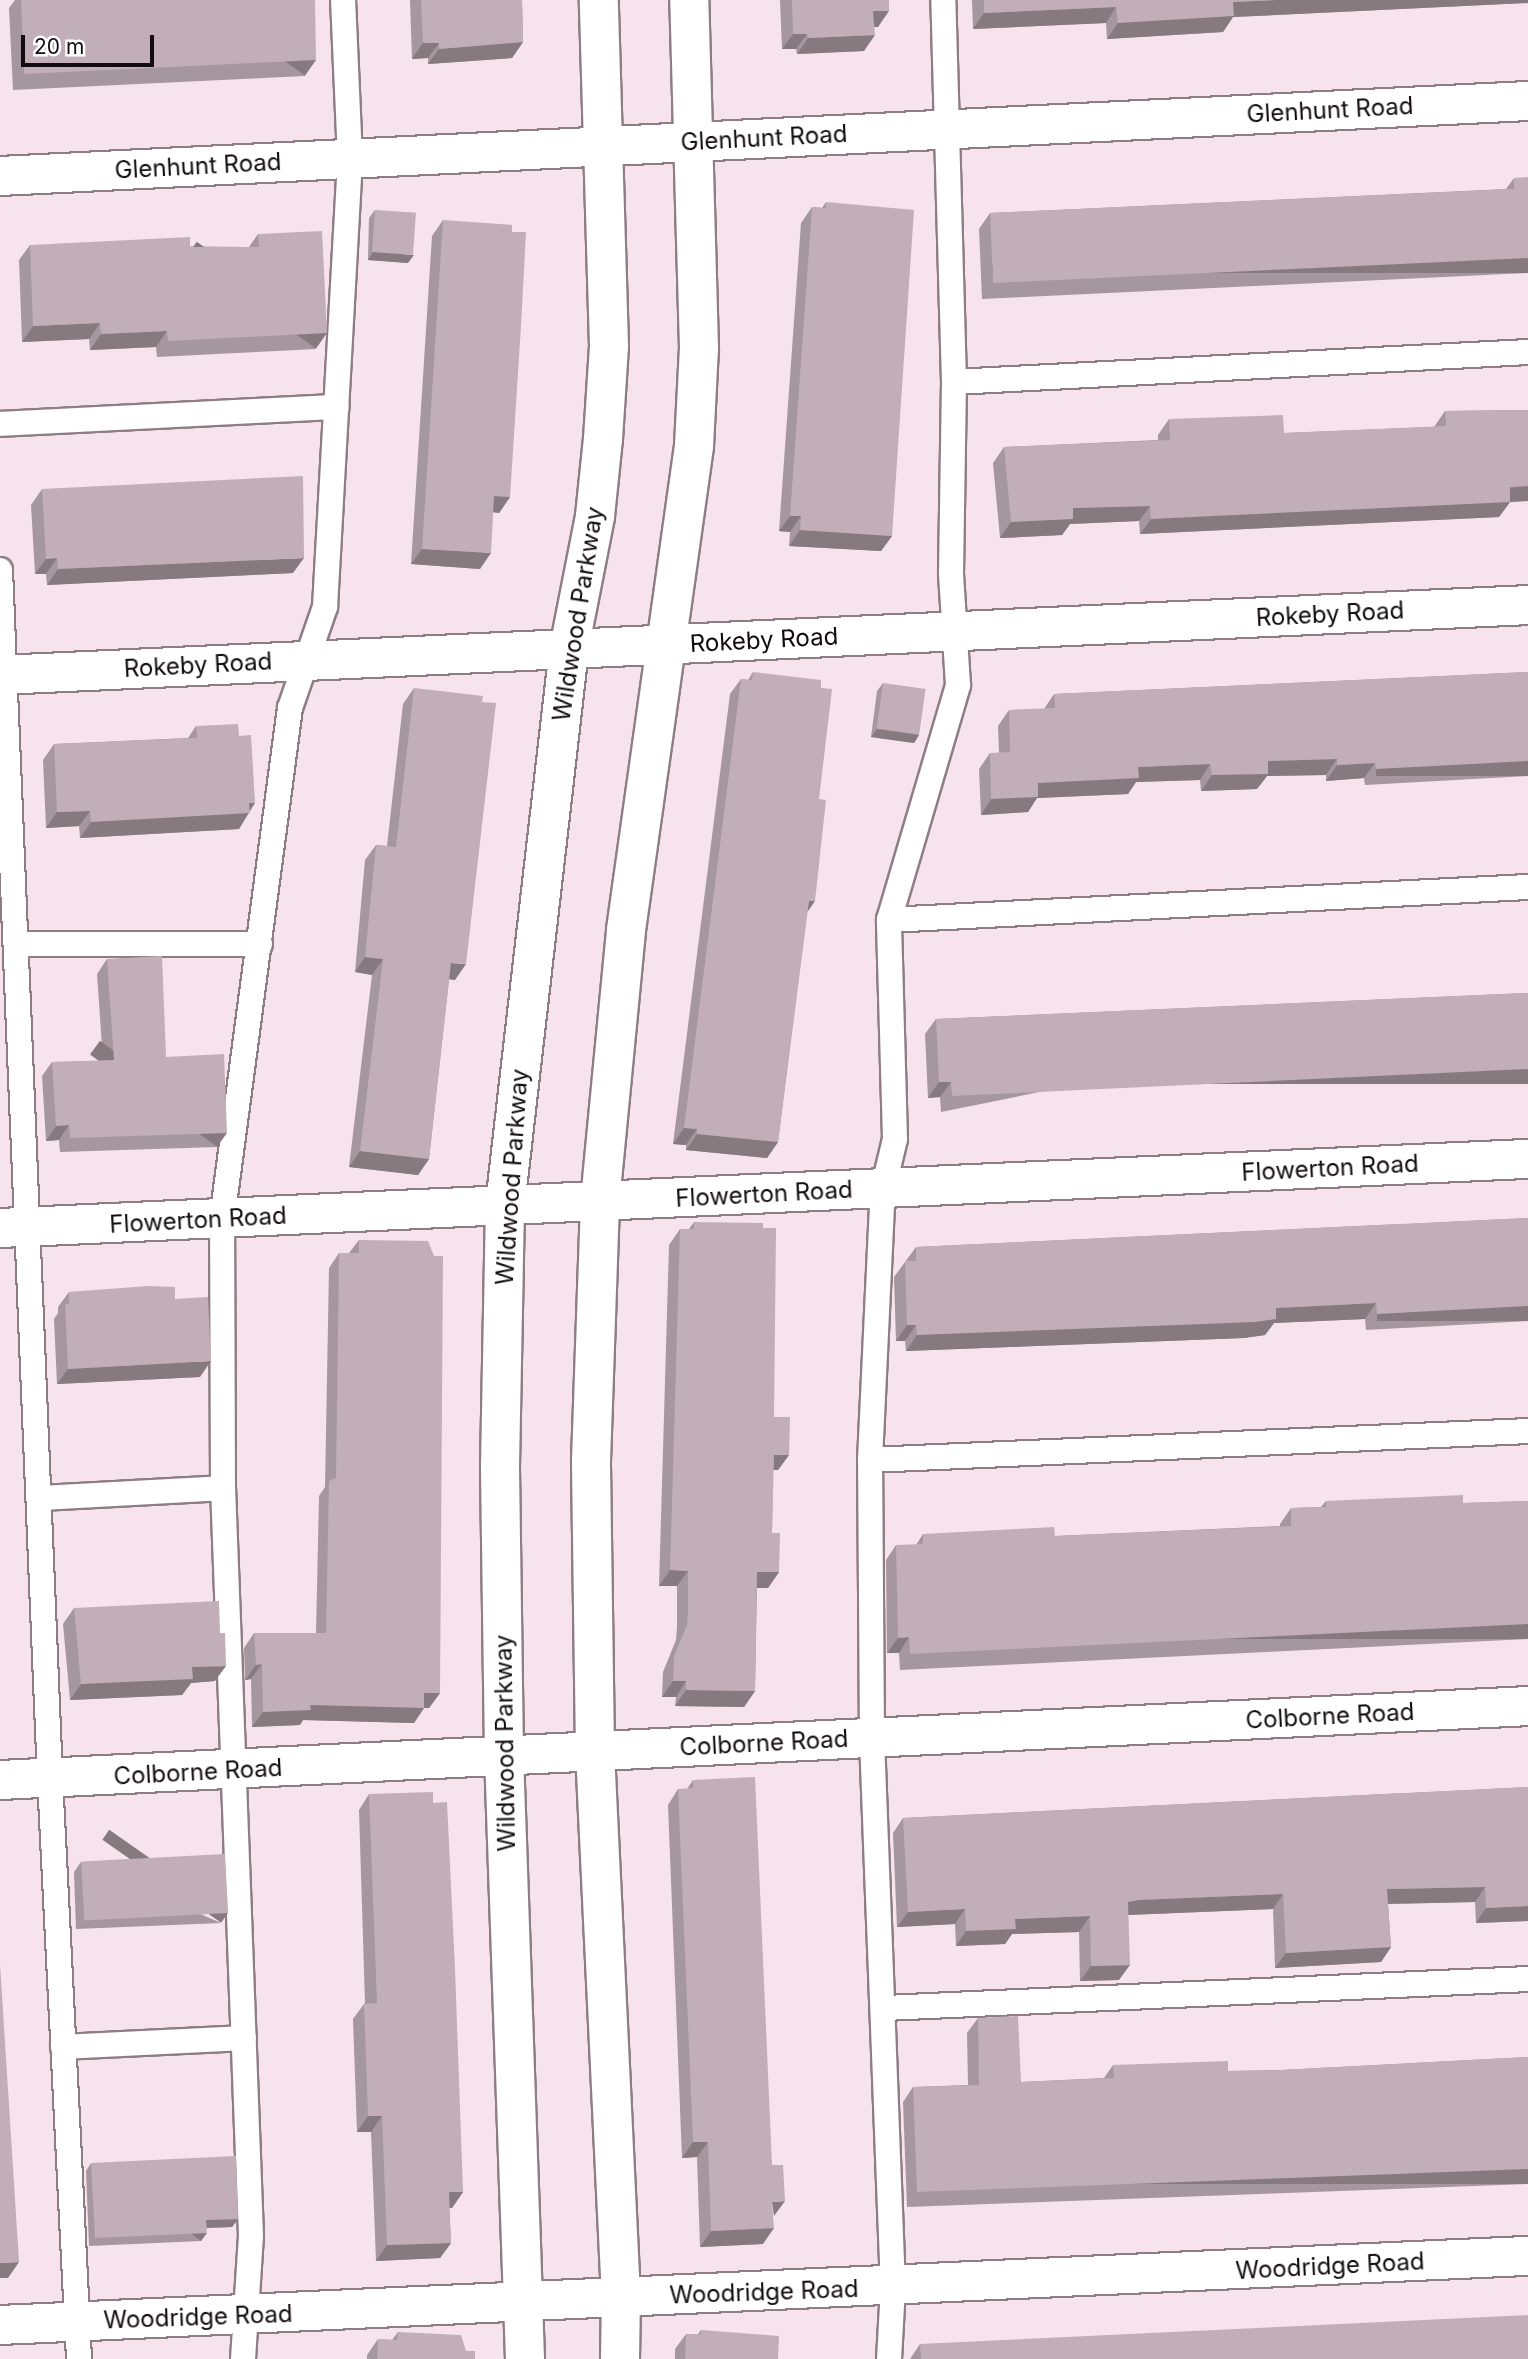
<!DOCTYPE html>
<style>
body{margin:0}
#map{position:relative;width:1528px;height:2359px;overflow:hidden;background:#f6e3eb;font-family:Inter,sans-serif}
div>[style]{position:absolute}
[style*='--x']{left:calc(var(--x)*1px);top:calc(var(--y)*1px);width:calc(var(--w)*1px);rotate:calc(var(--a)*1deg)}
.roads{filter:drop-shadow(2px 0 #8f7d85) drop-shadow(-2px 0 #8f7d85) drop-shadow(0 2px #8f7d85) drop-shadow(0 -2px #8f7d85)}
.service>*{height:24px;margin:-12px;padding:0 12px;transform-origin:12px;border-radius:12px;background:#fff}
.minor>*{height:38px;margin:-19px;padding:0 19px;transform-origin:19px;border-radius:19px;background:#fff}
.tertiary>*{height:38px;margin:-19px;padding:0 19px;transform-origin:19px;border-radius:19px;background:#fff}
.wall>*{inset:0;background:#a6969d}
.shaded-wall>*{inset:0;background:#877a7f;transform-origin:0 0}
.building>*{inset:0;background:#c1aeb6;transform-origin:0 0}
span{translate:-50% -50%;white-space:nowrap;text-align:center;line-height:1.15;-webkit-text-stroke:5px #fff;paint-order:stroke}
.street-label{font-size:24px;color:#120c0f}
.scale{position:absolute;left:21px;top:35px;width:133px;height:32px;box-sizing:border-box;border:4px solid #120c0f;border-top:0;padding-left:9px;font-size:21px;line-height:24px;white-space:nowrap;color:#120c0f;-webkit-text-stroke:5px #fff;paint-order:stroke}
</style>
<div id="map">
<div class="roads">
<div class="service">
<i style="--x:954;--y:382;--w:575;--a:-2.99"></i>
<i style="--x:0;--y:424;--w:337;--a:-2.9"></i>
<i style="--x:0;--y:570;--w:1209;--a:87.63"></i>
<i style="--x:50;--y:1778;--w:582;--a:87.14"></i>
<i style="--x:889;--y:920;--w:640;--a:-2.96"></i>
<i style="--x:17;--y:944;--w:243;--a:0"></i>
<i style="--x:870;--y:1460;--w:659;--a:-2.52"></i>
<i style="--x:39;--y:1498;--w:184;--a:-3.1"></i>
<i style="--x:885;--y:2008;--w:644;--a:-2.58"></i>
<i style="--x:63;--y:2047;--w:181;--a:-2.8"></i>
<i style="--x:243;--y:2359;--w:123;--a:-86.3"></i>
<i style="--x:251;--y:2236;--w:749;--a:-92.14"></i>
<i style="--x:223;--y:1488;--w:269;--a:-90.2"></i>
<i style="--x:222;--y:1219;--w:516;--a:-82.42"></i>
<i style="--x:290;--y:708;--w:107;--a:-70.9"></i>
<i style="--x:325;--y:607;--w:449;--a:-86.8"></i>
<i style="--x:350;--y:159;--w:159;--a:-92.5"></i>
<i style="--x:889;--y:2359;--w:71;--a:-86.8"></i>
<i style="--x:893;--y:2288;--w:550;--a:-92.19"></i>
<i style="--x:872;--y:1738;--w:278;--a:-90.4"></i>
<i style="--x:870;--y:1460;--w:271;--a:-87.3"></i>
<i style="--x:883;--y:1189;--w:51;--a:-76.5"></i>
<i style="--x:895;--y:1139;--w:219;--a:-91.6"></i>
<i style="--x:889;--y:920;--w:245;--a:-73.6"></i>
<i style="--x:958;--y:685;--w:112;--a:-93.6"></i>
<i style="--x:951;--y:573;--w:191;--a:-89.1"></i>
<i style="--x:954;--y:382;--w:382;--a:-91.6"></i>
</div>
<div class="minor">
<i style="--x:0;--y:176;--w:1530;--a:-2.81"></i>
<i style="--x:0;--y:675;--w:1530;--a:-2.62"></i>
<i style="--x:0;--y:1228;--w:1530;--a:-2.59"></i>
<i style="--x:0;--y:1780;--w:1530;--a:-2.77"></i>
<i style="--x:0;--y:2325;--w:1530;--a:-2.59"></i>
</div>
<div class="tertiary">
<i style="--x:525;--y:2359;--w:604;--a:-91.99"></i>
<i style="--x:504;--y:1755;--w:289;--a:-90.8"></i>
<i style="--x:500;--y:1466;--w:261;--a:-88.9"></i>
<i style="--x:505;--y:1205;--w:560;--a:-83.43"></i>
<i style="--x:569;--y:649;--w:136;--a:-78.9"></i>
<i style="--x:595;--y:516;--w:77;--a:-84.1"></i>
<i style="--x:603;--y:439;--w:93;--a:-86.3"></i>
<i style="--x:609;--y:346;--w:346;--a:-91.7"></i>
<i style="--x:620;--y:2359;--w:62;--a:-89.1"></i>
<i style="--x:621;--y:2297;--w:547;--a:-92.73"></i>
<i style="--x:595;--y:1751;--w:290;--a:-90.8"></i>
<i style="--x:591;--y:1461;--w:260;--a:-88"></i>
<i style="--x:600;--y:1201;--w:272;--a:-84.5"></i>
<i style="--x:626;--y:930;--w:489;--a:-82"></i>
<i style="--x:694;--y:446;--w:98;--a:-87.1"></i>
<i style="--x:699;--y:348;--w:348;--a:-91.6"></i>
</div>
</div>
<div class="wall">
<i style="clip-path:polygon(15px 0,315px 0,305px 76px,13px 90px,9px 8px)"></i>
<i style="clip-path:polygon(410px 0,522px 0,523px 42px,512px 58px,428px 64px,428px 58px,412px 59px)"></i>
<i style="clip-path:polygon(780px 0,889px 0,878px 27px,874px 27px,864px 51px,797px 54px,796px 49px,782px 49px)"></i>
<i style="clip-path:polygon(972px 0,1528px 0,1528px 3px,1233px 17px,1223px 32px,1107px 39px,1106px 23px,973px 29px)"></i>
<i style="clip-path:polygon(1514px 178px,1528px 273px,982px 299px,979px 229px,990px 213px,1506px 189px)"></i>
<i style="clip-path:polygon(826px 202px,892px 536px,881px 551px,789px 546px,790px 532px,779px 531px,801px 223px,812px 207px,822px 208px)"></i>
<i style="clip-path:polygon(375px 210px,408px 263px,368px 260px,369px 218px)"></i>
<i style="clip-path:polygon(443px 220px,510px 497px,499px 513px,493px 512px,480px 569px,411px 564px,432px 236px)"></i>
<i style="clip-path:polygon(258px 234px,316px 349px,157px 357px,156px 347px,90px 350px,89px 339px,22px 342px,19px 260px,30px 245px,249px 247px)"></i>
<i style="clip-path:polygon(1528px 410px,1528px 501px,1510px 502px,1499px 517px,1140px 534px,1139px 521px,1070px 524px,1062px 535px,1000px 538px,993px 463px,1004px 447px,1158px 440px,1158px 435px,1169px 419px,1284px 433px,1434px 427px,1445px 411px)"></i>
<i style="clip-path:polygon(42px 489px,293px 573px,47px 585px,46px 574px,35px 574px,31px 505px)"></i>
<i style="clip-path:polygon(753px 672px,819px 799px,807px 912px,778px 1142px,767px 1158px,686px 1150px,686px 1145px,673px 1144px,730px 694px,741px 679px,748px 680px)"></i>
<i style="clip-path:polygon(1528px 672px,1528px 776px,1365px 785px,1364px 778px,1326px 781px,1326px 775px,1267px 776px,1257px 789px,1201px 791px,1200px 780px,1136px 782px,1128px 794px,1037px 798px,1028px 812px,981px 815px,979px 769px,990px 753px,999px 753px,998px 726px,1009px 710px,1044px 709px,1054px 694px)"></i>
<i style="clip-path:polygon(883px 683px,919px 735px,914px 743px,871px 737px,877px 691px)"></i>
<i style="clip-path:polygon(414px 688px,455px 980px,449px 979px,429px 1159px,418px 1175px,349px 1167px,372px 975px,355px 972px,365px 860px,376px 845px,387px 846px,403px 704px)"></i>
<i style="clip-path:polygon(196px 726px,239px 736px,249px 811px,239px 829px,80px 838px,79px 826px,46px 828px,43px 760px,54px 744px,188px 738px)"></i>
<i style="clip-path:polygon(107px 959px,166px 1057px,217px 1147px,60px 1152px,59px 1140px,46px 1141px,42px 1076px,52px 1062px,103px 1061px,97px 974px)"></i>
<i style="clip-path:polygon(1528px 993px,941px 1112px,940px 1097px,928px 1098px,925px 1034px,936px 1019px)"></i>
<i style="clip-path:polygon(1528px 1218px,1528px 1321px,1366px 1330px,1365px 1319px,1274px 1323px,1265px 1335px,1244px 1338px,906px 1351px,905px 1341px,896px 1341px,894px 1277px,916px 1247px)"></i>
<i style="clip-path:polygon(694px 1222px,789px 1455px,778px 1470px,773px 1470px,772px 1533px,779px 1572px,768px 1588px,757px 1588px,755px 1691px,744px 1707px,675px 1706px,676px 1697px,662px 1697px,663px 1672px,676px 1640px,677px 1627px,677px 1586px,659px 1586px,669px 1245px,680px 1229px,689px 1229px)"></i>
<i style="clip-path:polygon(359px 1240px,440px 1693px,429px 1708px,424px 1708px,414px 1723px,303px 1720px,300px 1725px,252px 1727px,251px 1679px,245px 1680px,244px 1648px,254px 1633px,316px 1633px,319px 1496px,325px 1487px,329px 1268px,339px 1253px,349px 1253px)"></i>
<i style="clip-path:polygon(69px 1292px,175px 1299px,200px 1377px,57px 1384px,54px 1319px,58px 1313px,58px 1307px)"></i>
<i style="clip-path:polygon(1326px 1501px,1463px 1503px,1528px 1501px,1528px 1639px,900px 1670px,899px 1653px,887px 1653px,886px 1560px,896px 1545px,916px 1545px,923px 1534px,1055px 1536px,1280px 1526px,1280px 1524px,1291px 1508px,1321px 1507px)"></i>
<i style="clip-path:polygon(74px 1608px,220px 1633px,215px 1681px,191px 1683px,182px 1695px,70px 1700px,63px 1624px)"></i>
<i style="clip-path:polygon(693px 1780px,773px 2216px,763px 2244px,700px 2247px,697px 2157px,682px 2158px,668px 1805px,678px 1789px,687px 1789px)"></i>
<i style="clip-path:polygon(1528px 1787px,1528px 1921px,1476px 1923px,1475px 1902px,1388px 1904px,1391px 1947px,1381px 1962px,1275px 1968px,1273px 1909px,1128px 1915px,1119px 1980px,1080px 1981px,1079px 1932px,1012px 1934px,1005px 1944px,956px 1946px,955px 1924px,897px 1927px,893px 1833px,903px 1818px)"></i>
<i style="clip-path:polygon(369px 1794px,463px 2192px,452px 2208px,449px 2208px,451px 2243px,440px 2258px,376px 2261px,371px 2132px,357px 2132px,353px 2019px,364px 2004px,365px 2003px,359px 1810px)"></i>
<i style="clip-path:polygon(81px 1862px,221px 1923px,76px 1929px,74px 1872px)"></i>
<i style="clip-path:polygon(978px 2018px,1021px 2082px,1104px 2078px,1113px 2065px,1228px 2071px,1281px 2070px,1528px 2057px,1528px 2184px,907px 2207px,903px 2102px,913px 2087px,968px 2085px,967px 2033px)"></i>
<i style="clip-path:polygon(91px 2163px,238px 2219px,232px 2227px,207px 2228px,201px 2241px,89px 2246px,86px 2171px)"></i>
<i style="clip-path:polygon(701px 2330px,778px 2359px,675px 2359px,675px 2349px,686px 2334px,698px 2334px)"></i>
<i style="clip-path:polygon(398px 2332px,466px 2351px,475px 2359px,367px 2359px,367px 2355px,378px 2339px,392px 2340px)"></i>
<i style="clip-path:polygon(920px 2344px,1528px 2359px,910px 2359px)"></i>
</div>
<div class="shaded-wall">
<i style="clip-path:polygon(1277px 0,1528px 0,1528px 3px,1233px 17px,1223px 32px,1107px 39px,1118px 23px,1233px 2px)"></i>
<i style="clip-path:polygon(1116px 7px,1106px 23px,973px 29px,984px 13px)"></i>
<i style="clip-path:polygon(873px 11px,889px 11px,878px 27px,862px 27px)"></i>
<i style="clip-path:polygon(793px 34px,807px 34px,796px 49px,782px 49px)"></i>
<i style="clip-path:polygon(875px 35px,864px 51px,797px 54px,808px 38px)"></i>
<i style="clip-path:polygon(523px 42px,512px 58px,428px 64px,439px 49px)"></i>
<i style="clip-path:polygon(423px 43px,439px 43px,428px 58px,412px 59px)"></i>
<i style="left:316px;top:60px;width:19px;height:292px;rotate:125deg"></i>
<i style="clip-path:polygon(373px 252px,414px 255px,408px 263px,368px 260px)"></i>
<i style="left:1528px;top:258px;width:15px;height:536px;rotate:90deg"></i>
<i style="clip-path:polygon(100px 323px,89px 339px,22px 342px,33px 326px)"></i>
<i style="clip-path:polygon(167px 331px,156px 347px,90px 350px,101px 334px)"></i>
<i style="left:327px;top:333px;width:19px;height:159px;rotate:125deg"></i>
<i style="clip-path:polygon(1528px 486px,1528px 501px,1510px 502px,1499px 517px,1140px 534px,1151px 519px)"></i>
<i style="clip-path:polygon(494px 496px,510px 497px,499px 513px,484px 511px)"></i>
<i style="clip-path:polygon(1150px 506px,1139px 521px,1070px 524px,1062px 535px,1000px 538px,1011px 522px,1073px 508px)"></i>
<i style="clip-path:polygon(790px 516px,801px 516px,790px 532px,779px 531px)"></i>
<i style="clip-path:polygon(800px 530px,892px 536px,881px 551px,789px 546px)"></i>
<i style="clip-path:polygon(422px 549px,491px 553px,480px 569px,411px 564px)"></i>
<i style="clip-path:polygon(57px 558px,46px 574px,35px 574px,46px 559px)"></i>
<i style="clip-path:polygon(304px 558px,293px 573px,47px 585px,58px 569px)"></i>
<i style="clip-path:polygon(877px 729px,919px 735px,914px 743px,871px 737px)"></i>
<i style="clip-path:polygon(1337px 759px,1326px 775px,1267px 776px,1257px 789px,1201px 791px,1212px 775px,1268px 761px)"></i>
<i style="left:1528px;top:761px;width:15px;height:152px;rotate:90deg"></i>
<i style="clip-path:polygon(1375px 763px,1364px 778px,1326px 781px,1337px 765px)"></i>
<i style="clip-path:polygon(1210px 764px,1200px 780px,1136px 782px,1128px 794px,1037px 798px,1028px 812px,981px 815px,991px 799px,1038px 783px,1138px 767px)"></i>
<i style="clip-path:polygon(249px 803px,255px 803px,239px 829px,80px 838px,91px 822px)"></i>
<i style="clip-path:polygon(90px 811px,79px 826px,46px 828px,57px 812px)"></i>
<i style="clip-path:polygon(809px 901px,815px 901px,804px 917px)"></i>
<i style="clip-path:polygon(365px 957px,383px 959px,372px 975px,355px 972px)"></i>
<i style="clip-path:polygon(451px 963px,466px 964px,455px 980px,440px 978px)"></i>
<i style="left:1528px;top:1069px;width:15px;height:577px;rotate:90deg"></i>
<i style="clip-path:polygon(939px 1082px,951px 1082px,940px 1097px,928px 1098px)"></i>
<i style="clip-path:polygon(69px 1125px,59px 1140px,46px 1141px,56px 1126px)"></i>
<i style="clip-path:polygon(684px 1128px,697px 1129px,686px 1145px,673px 1144px)"></i>
<i style="left:227px;top:1133px;width:17px;height:157px;rotate:126deg"></i>
<i style="clip-path:polygon(697px 1134px,778px 1142px,767px 1158px,686px 1150px)"></i>
<i style="clip-path:polygon(360px 1151px,429px 1159px,418px 1175px,349px 1167px)"></i>
<i style="clip-path:polygon(1376px 1303px,1365px 1319px,1274px 1323px,1265px 1335px,1244px 1338px,906px 1351px,917px 1335px,1276px 1308px)"></i>
<i style="left:1528px;top:1306px;width:15px;height:151px;rotate:90deg"></i>
<i style="clip-path:polygon(907px 1325px,916px 1325px,905px 1341px,896px 1341px)"></i>
<i style="clip-path:polygon(211px 1361px,200px 1377px,57px 1384px,68px 1369px)"></i>
<i style="clip-path:polygon(774px 1455px,789px 1455px,778px 1470px,763px 1470px)"></i>
<i style="clip-path:polygon(670px 1570px,688px 1571px,677px 1586px,659px 1586px)"></i>
<i style="clip-path:polygon(757px 1572px,779px 1572px,768px 1588px,746px 1588px)"></i>
<i style="left:1528px;top:1624px;width:15px;height:619px;rotate:90deg"></i>
<i style="clip-path:polygon(909px 1637px,899px 1653px,887px 1653px,898px 1638px)"></i>
<i style="clip-path:polygon(262px 1664px,251px 1679px,245px 1680px,256px 1665px)"></i>
<i style="clip-path:polygon(226px 1666px,215px 1681px,191px 1683px,182px 1695px,70px 1700px,81px 1684px,192px 1667px)"></i>
<i style="clip-path:polygon(673px 1681px,686px 1681px,676px 1697px,662px 1697px)"></i>
<i style="clip-path:polygon(686px 1690px,755px 1691px,744px 1707px,675px 1706px)"></i>
<i style="clip-path:polygon(424px 1693px,440px 1693px,429px 1708px,424px 1708px,414px 1723px,303px 1720px,300px 1725px,252px 1727px,263px 1712px,310px 1705px)"></i>
<i style="clip-path:polygon(1485px 1887px,1475px 1902px,1377px 1904px,1387px 1889px)"></i>
<i style="clip-path:polygon(1283px 1894px,1273px 1909px,1127px 1915px,1128px 1902px,1138px 1900px)"></i>
<i style="clip-path:polygon(1528px 1906px,1528px 1921px,1476px 1923px,1486px 1908px)"></i>
<i style="clip-path:polygon(965px 1909px,955px 1924px,897px 1927px,908px 1912px)"></i>
<i style="left:228px;top:1913px;width:12px;height:145px;rotate:125deg"></i>
<i style="clip-path:polygon(1090px 1916px,1079px 1932px,1012px 1934px,1005px 1944px,956px 1946px,966px 1931px,1015px 1919px)"></i>
<i style="clip-path:polygon(1391px 1947px,1381px 1962px,1275px 1968px,1286px 1953px)"></i>
<i style="clip-path:polygon(1130px 1965px,1119px 1980px,1080px 1981px,1091px 1966px)"></i>
<i style="clip-path:polygon(368px 2116px,382px 2116px,371px 2132px,357px 2132px)"></i>
<i style="clip-path:polygon(693px 2142px,708px 2142px,697px 2157px,682px 2158px)"></i>
<i style="left:1528px;top:2169px;width:15px;height:611px;rotate:90deg"></i>
<i style="clip-path:polygon(449px 2192px,463px 2192px,452px 2208px,438px 2208px)"></i>
<i style="clip-path:polygon(785px 2201px,774px 2216px,772px 2202px)"></i>
<i style="clip-path:polygon(238px 2219px,232px 2227px,201px 2228px,206px 2220px)"></i>
<i style="clip-path:polygon(774px 2228px,763px 2244px,700px 2247px,711px 2231px)"></i>
<i style="left:207px;top:2233px;width:10px;height:112px;rotate:127deg"></i>
<i style="clip-path:polygon(451px 2243px,440px 2258px,376px 2261px,387px 2245px)"></i>
<i style="clip-path:polygon(19px 2262px,8px 2278px,0 2278px,0 2263px)"></i>
</div>
<div class="building">
<i style="clip-path:polygon(21px 0,315px 0,316px 60px,24px 74px)"></i>
<i style="clip-path:polygon(421px 0,522px 0,523px 42px,439px 49px,439px 43px,423px 43px)"></i>
<i style="clip-path:polygon(792px 0,889px 0,889px 11px,873px 11px,875px 35px,808px 38px,807px 34px,793px 34px)"></i>
<i style="clip-path:polygon(984px 0,1277px 0,1233px 2px,1234px 16px,1118px 23px,1116px 7px,984px 13px)"></i>
<i style="clip-path:polygon(1528px 177px,1528px 258px,993px 283px,990px 213px,1514px 189px,1514px 178px)"></i>
<i style="clip-path:polygon(826px 202px,914px 210px,892px 536px,800px 530px,801px 516px,790px 516px,812px 207px,826px 208px)"></i>
<i style="left:375px;top:210px;width:41px;height:42px;rotate:4deg"></i>
<i style="clip-path:polygon(443px 220px,512px 225px,512px 232px,526px 232px,521px 326px,510px 497px,494px 496px,491px 553px,422px 549px)"></i>
<i style="clip-path:polygon(322px 231px,327px 333px,168px 341px,167px 331px,101px 334px,100px 323px,33px 326px,30px 245px,190px 237px,190px 247px,259px 247px,258px 234px)"></i>
<i style="clip-path:polygon(1528px 410px,1528px 486px,1510px 487px,1510px 502px,1151px 519px,1150px 506px,1073px 508px,1073px 519px,1011px 522px,1004px 447px,1170px 440px,1169px 419px,1283px 415px,1284px 433px,1446px 426px,1445px 411px)"></i>
<i style="clip-path:polygon(303px 476px,304px 558px,58px 569px,57px 558px,46px 559px,42px 489px)"></i>
<i style="clip-path:polygon(753px 672px,821px 680px,821px 688px,832px 689px,819px 799px,826px 800px,815px 901px,809px 901px,778px 1142px,697px 1134px,697px 1129px,684px 1128px,741px 679px,752px 680px)"></i>
<i style="clip-path:polygon(1528px 672px,1528px 761px,1376px 769px,1375px 763px,1337px 765px,1337px 759px,1268px 761px,1268px 774px,1212px 775px,1210px 764px,1138px 767px,1139px 778px,1038px 783px,1038px 797px,991px 799px,990px 753px,1010px 752px,1009px 710px,1055px 708px,1054px 694px)"></i>
<i style="left:883px;top:683px;width:43px;height:46px;rotate:8deg"></i>
<i style="clip-path:polygon(414px 688px,483px 696px,482px 702px,496px 703px,466px 964px,451px 963px,429px 1159px,360px 1151px,383px 959px,365px 957px,376px 845px,396px 847px)"></i>
<i style="clip-path:polygon(238px 724px,239px 736px,251px 735px,255px 803px,249px 803px,250px 813px,91px 822px,90px 811px,57px 812px,54px 744px,197px 738px,196px 726px)"></i>
<i style="clip-path:polygon(162px 956px,166px 1057px,224px 1054px,227px 1133px,70px 1138px,69px 1125px,56px 1126px,52px 1062px,114px 1060px,107px 959px)"></i>
<i style="clip-path:polygon(1528px 993px,1528px 1069px,952px 1096px,951px 1082px,939px 1082px,936px 1019px)"></i>
<i style="clip-path:polygon(1528px 1218px,1528px 1306px,1377px 1314px,1376px 1303px,1276px 1308px,1276px 1319px,1255px 1322px,917px 1335px,916px 1325px,907px 1325px,905px 1261px,916px 1261px,916px 1247px)"></i>
<i style="clip-path:polygon(694px 1222px,763px 1223px,763px 1228px,776px 1228px,774px 1417px,790px 1417px,789px 1455px,774px 1455px,772px 1533px,780px 1533px,779px 1572px,757px 1572px,755px 1691px,686px 1690px,686px 1681px,673px 1681px,674px 1656px,687px 1625px,688px 1611px,688px 1571px,670px 1570px,680px 1229px,694px 1229px)"></i>
<i style="clip-path:polygon(359px 1240px,428px 1241px,434px 1256px,443px 1256px,440px 1693px,424px 1693px,424px 1708px,310px 1705px,311px 1710px,263px 1712px,262px 1664px,256px 1665px,254px 1633px,326px 1633px,329px 1481px,336px 1478px,339px 1253px,359px 1253px)"></i>
<i style="clip-path:polygon(148px 1286px,175px 1287px,175px 1299px,208px 1297px,211px 1361px,68px 1369px,65px 1304px,69px 1304px,69px 1292px)"></i>
<i style="clip-path:polygon(1463px 1495px,1463px 1503px,1528px 1501px,1528px 1624px,910px 1654px,909px 1637px,898px 1638px,896px 1545px,923px 1544px,923px 1534px,1054px 1527px,1055px 1536px,1291px 1526px,1291px 1508px,1326px 1507px,1326px 1501px)"></i>
<i style="clip-path:polygon(219px 1601px,220px 1633px,225px 1633px,226px 1666px,192px 1667px,193px 1679px,81px 1684px,74px 1608px)"></i>
<i style="clip-path:polygon(755px 1777px,772px 2165px,783px 2165px,785px 2201px,772px 2202px,774px 2228px,711px 2231px,708px 2142px,693px 2142px,678px 1789px,693px 1788px,693px 1780px)"></i>
<i style="clip-path:polygon(1528px 1787px,1528px 1906px,1486px 1908px,1485px 1887px,1387px 1889px,1391px 1947px,1286px 1953px,1283px 1894px,1138px 1900px,1128px 1902px,1130px 1965px,1091px 1966px,1090px 1916px,1015px 1919px,1016px 1929px,966px 1931px,965px 1909px,908px 1912px,903px 1818px)"></i>
<i style="clip-path:polygon(433px 1792px,433px 1803px,447px 1802px,455px 1969px,463px 2192px,449px 2192px,451px 2243px,387px 2245px,382px 2116px,368px 2116px,364px 2004px,377px 2003px,369px 1794px)"></i>
<i style="left:225px;top:1854px;width:59px;height:144px;rotate:87deg"></i>
<i style="clip-path:polygon(0 1964px,19px 2262px,0 2263px)"></i>
<i style="clip-path:polygon(1018px 2016px,1021px 2082px,1114px 2078px,1113px 2065px,1228px 2061px,1228px 2071px,1281px 2070px,1528px 2057px,1528px 2169px,917px 2192px,913px 2087px,979px 2085px,978px 2018px)"></i>
<i style="clip-path:polygon(236px 2156px,238px 2219px,206px 2220px,207px 2233px,95px 2238px,91px 2163px)"></i>
<i style="clip-path:polygon(1528px 2315px,1528px 2359px,921px 2359px,920px 2344px)"></i>
<i style="clip-path:polygon(701px 2330px,779px 2336px,778px 2359px,685px 2359px,686px 2334px,701px 2334px)"></i>
<i style="clip-path:polygon(398px 2332px,461px 2335px,466px 2351px,475px 2351px,475px 2359px,377px 2359px,378px 2339px,397px 2340px)"></i>
</div>
<div class="street-label">
<span style="left:1330px;top:110px;rotate:-3deg">Glenhunt Road</span>
<span style="left:764px;top:138px;rotate:-3deg">Glenhunt Road</span>
<span style="left:198px;top:166px;rotate:-3deg">Glenhunt Road</span>
<span style="left:578px;top:614px;rotate:-81deg">Wildwood Parkway</span>
<span style="left:1330px;top:614px;rotate:-3deg">Rokeby Road</span>
<span style="left:764px;top:640px;rotate:-3deg">Rokeby Road</span>
<span style="left:198px;top:665px;rotate:-3deg">Rokeby Road</span>
<span style="left:1330px;top:1168px;rotate:-3deg">Flowerton Road</span>
<span style="left:512px;top:1177px;rotate:-86deg">Wildwood Parkway</span>
<span style="left:764px;top:1194px;rotate:-3deg">Flowerton Road</span>
<span style="left:198px;top:1220px;rotate:-3deg">Flowerton Road</span>
<span style="left:1330px;top:1716px;rotate:-3deg">Colborne Road</span>
<span style="left:505px;top:1743px;rotate:-91deg">Wildwood Parkway</span>
<span style="left:764px;top:1743px;rotate:-3deg">Colborne Road</span>
<span style="left:198px;top:1772px;rotate:-3deg">Colborne Road</span>
<span style="left:1330px;top:2266px;rotate:-3deg">Woodridge Road</span>
<span style="left:764px;top:2292px;rotate:-2deg">Woodridge Road</span>
<span style="left:198px;top:2317px;rotate:-2deg">Woodridge Road</span>
</div>
<div class="scale">20 m</div>
</div>
